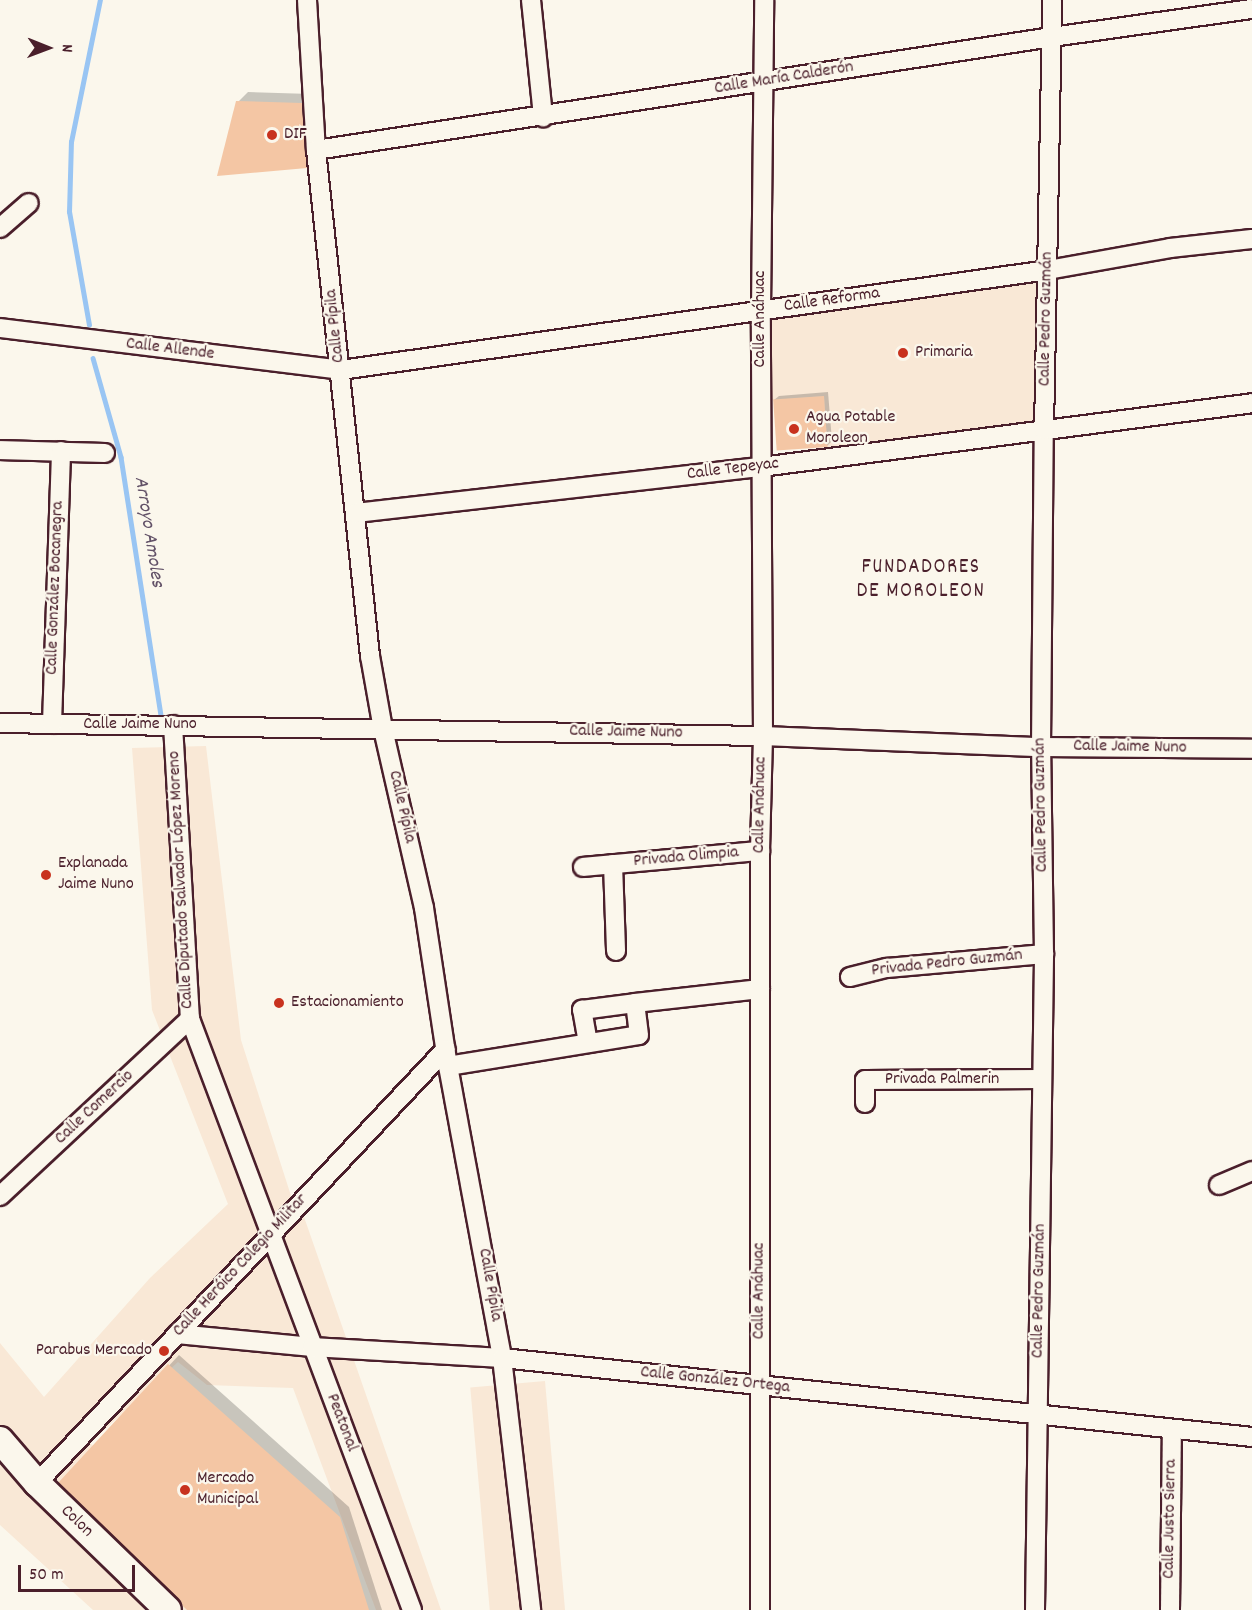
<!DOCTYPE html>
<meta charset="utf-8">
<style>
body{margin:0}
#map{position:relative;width:1252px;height:1610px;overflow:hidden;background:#fbf7ec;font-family:Dekko,sans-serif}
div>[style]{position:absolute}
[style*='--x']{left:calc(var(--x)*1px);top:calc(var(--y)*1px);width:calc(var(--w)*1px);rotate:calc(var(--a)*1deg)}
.built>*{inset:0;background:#f9e8d6;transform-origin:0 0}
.shadow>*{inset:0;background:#0003}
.stream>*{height:4.5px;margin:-2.25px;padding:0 2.25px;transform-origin:2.25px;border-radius:2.25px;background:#99c5f3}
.building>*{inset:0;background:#f4c6a4;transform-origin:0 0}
.roads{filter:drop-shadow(2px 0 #4a1f2b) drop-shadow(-2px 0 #4a1f2b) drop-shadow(0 2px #4a1f2b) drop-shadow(0 -2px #4a1f2b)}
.street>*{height:18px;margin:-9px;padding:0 9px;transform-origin:9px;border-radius:9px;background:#fbf7ec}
.secondary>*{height:26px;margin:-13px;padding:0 13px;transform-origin:13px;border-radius:13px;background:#fbf7ec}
.dots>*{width:16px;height:16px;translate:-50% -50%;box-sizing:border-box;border:3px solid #fbf7ec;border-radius:50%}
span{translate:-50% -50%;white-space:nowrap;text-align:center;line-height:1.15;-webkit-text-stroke:4.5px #fbf7ec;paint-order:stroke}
.street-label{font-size:18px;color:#4a1f2b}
.poi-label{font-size:18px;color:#4a1f2b}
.left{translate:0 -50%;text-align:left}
.right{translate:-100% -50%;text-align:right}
.water-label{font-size:20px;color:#625167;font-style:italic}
.quarter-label{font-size:21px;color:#4a1f2b;letter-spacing:1.5px}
.north{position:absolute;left:18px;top:18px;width:60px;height:60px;-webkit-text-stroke:4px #fbf7ec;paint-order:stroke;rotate:91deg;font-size:16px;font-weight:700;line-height:24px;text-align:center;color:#4a1f2b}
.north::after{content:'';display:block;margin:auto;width:21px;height:27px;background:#4a1f2b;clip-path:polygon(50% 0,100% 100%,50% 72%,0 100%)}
.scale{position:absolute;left:18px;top:1565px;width:117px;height:27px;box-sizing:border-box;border:3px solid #4a1f2b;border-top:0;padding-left:8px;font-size:18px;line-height:21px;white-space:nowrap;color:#4a1f2b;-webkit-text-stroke:4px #fbf7ec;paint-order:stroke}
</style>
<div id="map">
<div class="built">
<i style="clip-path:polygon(1048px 270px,1044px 430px,828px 458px,824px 396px,761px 401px,761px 311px)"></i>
<i style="clip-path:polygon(206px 746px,241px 1040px,293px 1202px,252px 1268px,303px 1214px,441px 1610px,376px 1610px,293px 1388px,207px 1385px,178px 1362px,90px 1443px,257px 1610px,93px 1610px,0 1525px,0 1343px,44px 1397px,150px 1278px,228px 1204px,152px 1010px,132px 748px)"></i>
<i style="left:545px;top:1381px;width:230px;height:75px;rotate:85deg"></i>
</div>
<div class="shadow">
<i style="clip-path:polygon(248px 92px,311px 94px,316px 156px,306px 166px,238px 102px)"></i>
<i style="clip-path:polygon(828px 392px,832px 441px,827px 446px,774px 400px,779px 396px)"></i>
<i style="clip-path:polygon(179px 1355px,349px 1507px,382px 1610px,189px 1610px,60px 1482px)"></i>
</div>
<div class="stream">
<i style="--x:89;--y:325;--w:115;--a:-100"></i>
<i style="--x:69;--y:212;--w:70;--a:-88.4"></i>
<i style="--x:71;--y:142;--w:145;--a:-78.5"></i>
<i style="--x:93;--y:358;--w:103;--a:74.2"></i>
<i style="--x:121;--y:457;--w:260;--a:81.2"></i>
</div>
<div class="building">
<i style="clip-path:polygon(236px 101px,302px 103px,307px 168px,217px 176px)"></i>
<i style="left:824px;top:396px;width:51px;height:51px;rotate:86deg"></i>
<i style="clip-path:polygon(168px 1364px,340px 1517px,369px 1610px,187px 1610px,58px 1483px)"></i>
</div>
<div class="roads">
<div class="street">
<i style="--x:307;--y:0;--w:150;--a:86.6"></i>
<i style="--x:316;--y:150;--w:509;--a:83.91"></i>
<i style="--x:370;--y:656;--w:74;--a:79.9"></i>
<i style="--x:383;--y:729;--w:184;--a:77.1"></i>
<i style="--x:424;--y:908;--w:160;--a:81.4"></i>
<i style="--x:448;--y:1066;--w:297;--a:79.5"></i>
<i style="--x:502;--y:1358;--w:254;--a:83.4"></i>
<i style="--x:531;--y:0;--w:118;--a:84.1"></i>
<i style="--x:316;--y:150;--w:745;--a:-8.73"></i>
<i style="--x:1052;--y:37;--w:202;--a:-8"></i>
<i style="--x:0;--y:228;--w:38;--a:-41"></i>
<i style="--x:0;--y:328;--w:344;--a:7"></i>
<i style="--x:341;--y:370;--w:714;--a:-8.05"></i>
<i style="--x:1048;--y:270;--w:124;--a:-10.2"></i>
<i style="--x:1170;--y:248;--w:82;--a:-6.3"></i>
<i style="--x:0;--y:450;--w:105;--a:1.6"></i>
<i style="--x:356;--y:513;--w:408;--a:-6.5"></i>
<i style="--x:761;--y:467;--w:495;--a:-7.4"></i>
<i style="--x:0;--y:723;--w:763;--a:0.98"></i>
<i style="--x:763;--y:736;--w:278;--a:2.3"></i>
<i style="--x:1041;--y:747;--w:211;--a:0.5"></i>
<i style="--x:52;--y:724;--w:273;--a:-88.1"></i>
<i style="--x:173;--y:725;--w:294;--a:86.7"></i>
<i style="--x:190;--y:1019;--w:631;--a:69.41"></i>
<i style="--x:613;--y:864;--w:87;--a:88"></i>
<i style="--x:583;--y:867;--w:178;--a:-5.2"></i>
<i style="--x:850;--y:977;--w:38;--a:-14"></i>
<i style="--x:887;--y:968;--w:158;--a:-5.1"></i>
<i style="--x:588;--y:1043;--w:34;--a:-100"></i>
<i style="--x:582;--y:1010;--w:53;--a:-7.5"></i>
<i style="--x:448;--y:1066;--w:193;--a:-9.2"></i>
<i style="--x:639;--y:1035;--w:32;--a:-97"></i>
<i style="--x:635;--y:1003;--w:126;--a:-6.4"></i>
<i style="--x:865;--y:1103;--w:23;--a:-90"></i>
<i style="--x:865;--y:1080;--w:177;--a:-0.3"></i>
<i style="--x:1219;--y:1185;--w:36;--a:-23"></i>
<i style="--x:0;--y:1196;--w:260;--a:-43"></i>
<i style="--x:177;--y:1334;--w:136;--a:5.5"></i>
<i style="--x:312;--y:1347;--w:190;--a:3.3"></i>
<i style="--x:502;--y:1358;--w:754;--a:6.01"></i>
<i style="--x:37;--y:1483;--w:596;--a:-46.7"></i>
<i style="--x:760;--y:1610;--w:759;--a:-90"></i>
<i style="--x:760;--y:851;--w:115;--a:-88.5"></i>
<i style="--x:763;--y:736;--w:425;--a:-90.3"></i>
<i style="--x:761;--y:311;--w:311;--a:-89.4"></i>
<i style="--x:1035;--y:1610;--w:656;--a:-89.21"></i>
<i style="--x:1044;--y:954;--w:207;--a:-90.8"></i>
<i style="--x:1041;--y:747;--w:317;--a:-89.5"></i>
<i style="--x:1044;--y:430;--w:430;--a:-88.9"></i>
<i style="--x:1170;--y:1610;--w:181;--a:-89.4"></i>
</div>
<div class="secondary">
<i style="--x:0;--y:1440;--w:57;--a:49.3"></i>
<i style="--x:37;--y:1483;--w:182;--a:44.1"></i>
</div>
</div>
<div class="dots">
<i style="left:272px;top:135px;background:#c8321e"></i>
<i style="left:903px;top:353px;background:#c8321e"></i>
<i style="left:794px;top:429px;background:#c8321e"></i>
<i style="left:46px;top:875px;background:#c8321e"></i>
<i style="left:279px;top:1003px;background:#c8321e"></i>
<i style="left:164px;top:1351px;background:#c8321e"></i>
<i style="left:185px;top:1490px;background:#c8321e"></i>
</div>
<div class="street-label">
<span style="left:784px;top:79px;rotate:-9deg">Calle María Calderón</span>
<span style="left:832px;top:301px;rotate:-8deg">Calle Reforma</span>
<span style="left:761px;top:319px;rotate:-90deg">Calle Anáhuac</span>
<span style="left:1047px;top:319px;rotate:-89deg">Calle Pedro Guzmán</span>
<span style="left:336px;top:326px;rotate:-96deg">Calle Pípila</span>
<span style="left:170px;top:350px;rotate:7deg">Calle Allende</span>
<span style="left:733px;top:470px;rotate:-7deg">Calle Tepeyac</span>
<span style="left:56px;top:588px;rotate:-88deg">Calle González Bocanegra</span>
<span style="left:140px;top:725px">Calle Jaime Nuno</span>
<span style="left:626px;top:733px;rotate:1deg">Calle Jaime Nuno</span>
<span style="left:1130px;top:748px;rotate:1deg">Calle Jaime Nuno</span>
<span style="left:761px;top:805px;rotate:-89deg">Calle Anáhuac</span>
<span style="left:1042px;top:805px;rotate:-91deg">Calle Pedro Guzmán</span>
<span style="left:401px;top:807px;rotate:77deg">Calle Pípila</span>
<span style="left:686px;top:858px;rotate:-5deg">Privada Olimpia</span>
<span style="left:182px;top:880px;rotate:-93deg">Calle Diputado Salvador López Moreno</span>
<span style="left:947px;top:964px;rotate:-6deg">Privada Pedro Guzmán</span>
<span style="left:942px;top:1080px">Privada Palmerin</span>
<span style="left:95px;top:1108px;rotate:-43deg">Calle Comercio</span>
<span style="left:241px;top:1266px;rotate:-47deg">Calle Heróico Colegio Militar</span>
<span style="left:489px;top:1285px;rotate:80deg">Calle Pípila</span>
<span style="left:760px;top:1291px;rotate:-90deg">Calle Anáhuac</span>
<span style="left:1040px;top:1291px;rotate:-89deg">Calle Pedro Guzmán</span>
<span style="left:715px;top:1381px;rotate:6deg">Calle González Ortega</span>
<span style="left:341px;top:1423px;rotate:69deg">Peatonal</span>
<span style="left:1171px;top:1519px;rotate:-89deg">Calle Justo Sierra</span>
<span style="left:76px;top:1522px;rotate:44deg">Colon</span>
</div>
<div class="poi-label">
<span class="left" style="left:284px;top:135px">DIF</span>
<span class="left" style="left:915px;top:353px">Primaria</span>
<span class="left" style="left:806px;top:429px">Agua Potable<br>Moroleon</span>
<span class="left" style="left:58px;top:875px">Explanada<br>Jaime Nuno</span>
<span class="left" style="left:291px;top:1003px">Estacionamiento</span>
<span class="right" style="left:152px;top:1351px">Parabus Mercado</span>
<span class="left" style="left:197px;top:1490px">Mercado<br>Municipal</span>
</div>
<div class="water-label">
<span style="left:148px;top:532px;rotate:81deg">Arroyo Amoles</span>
</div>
<div class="quarter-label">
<span style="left:921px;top:580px">FUNDADORES<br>DE MOROLEON</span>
</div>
<div class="north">N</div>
<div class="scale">50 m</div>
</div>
